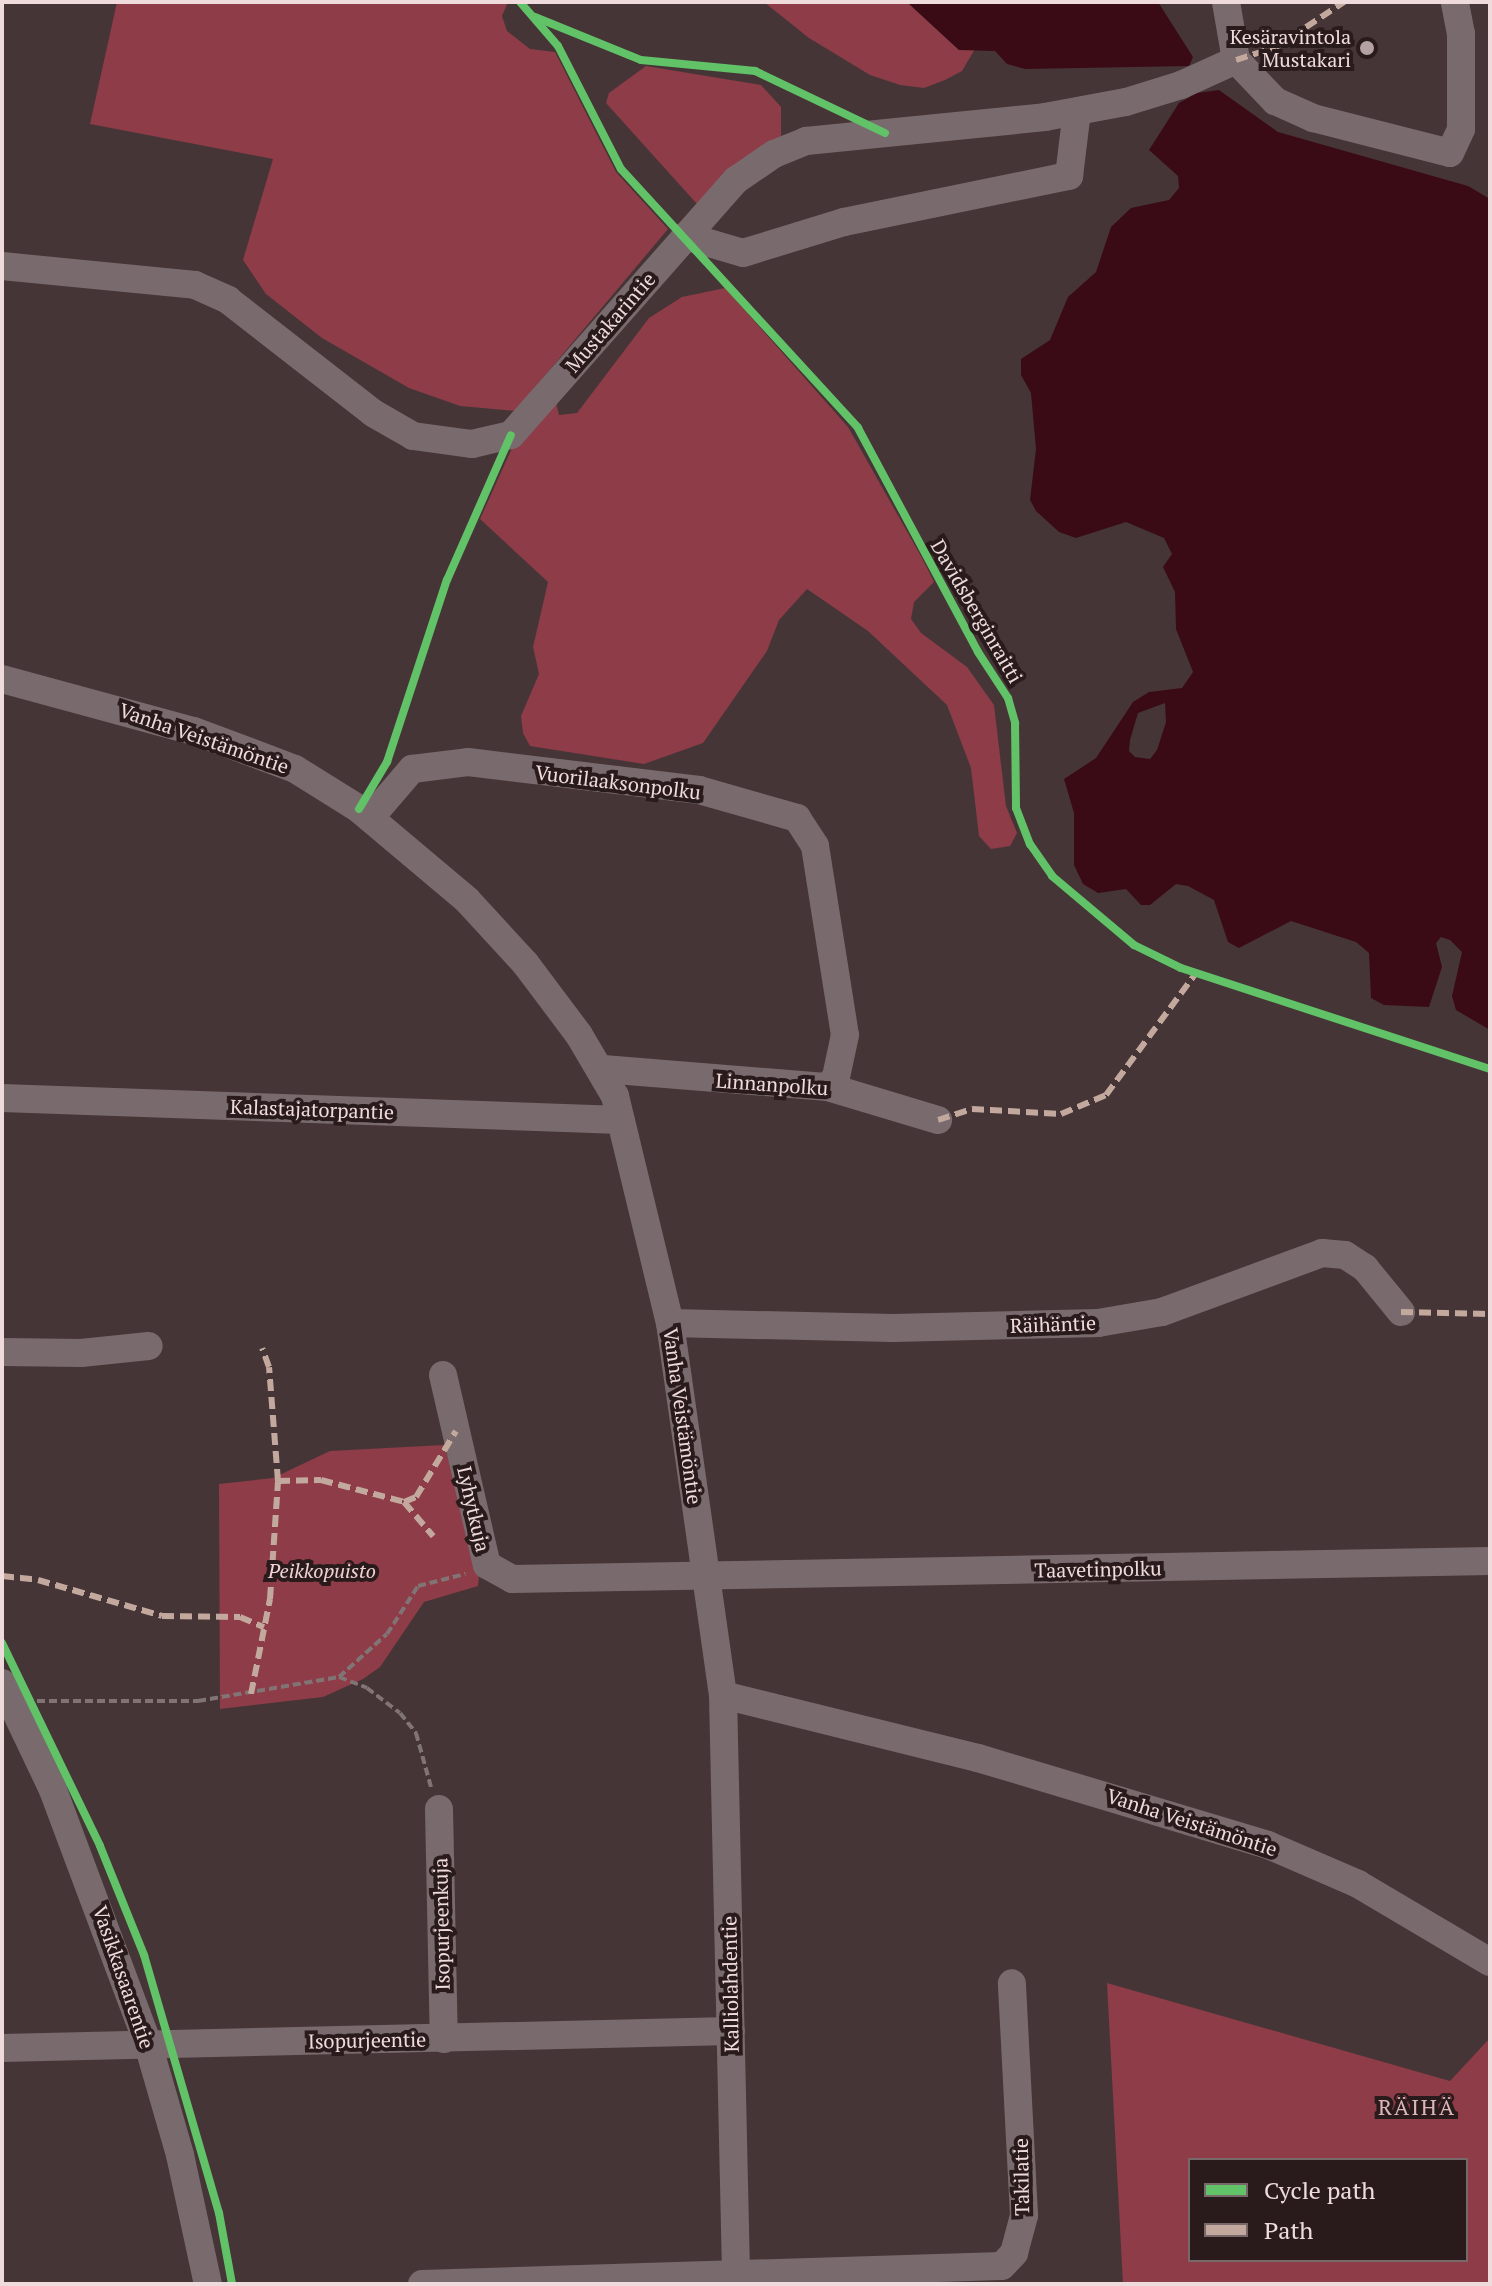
<!DOCTYPE html>
<meta charset="utf-8">
<style>
body{margin:0}
#map{position:relative;width:1492px;height:2286px;overflow:hidden;background:#463537;font-family:"PT Serif",serif}
div>[style]{position:absolute}
[style*='--x']{left:calc(var(--x)*1px);top:calc(var(--y)*1px);width:calc(var(--w)*1px);rotate:calc(var(--a)*1deg)}
.green>*{inset:0;background:#8d3c48}
.water>*{inset:0;background:#3a0b15}
.path>*{height:4px;margin-top:-2px;transform-origin:0;background:repeating-linear-gradient(90deg,#807475 0 8px,transparent 0 12px)}
.minor>*{height:28px;margin:-14px;padding:0 14px;transform-origin:14px;border-radius:14px;background:#796b6d}
.quiet>*{height:6px;margin-top:-3px;transform-origin:0;background:repeating-linear-gradient(90deg,#c3a89e 0 12px,transparent 0 18px)}
.cycleway>*{height:8px;margin:-4px;padding:0 4px;transform-origin:4px;border-radius:4px;background:#61c268}
.dots>*{width:22px;height:22px;translate:-50% -50%;box-sizing:border-box;border:4px solid #291b1c;border-radius:50%}
span{translate:-50% -50%;white-space:nowrap;text-align:center;line-height:1.15;-webkit-text-stroke:8px #291b1c;paint-order:stroke}
.poi-label{font-size:20px;color:#f0dbdc}
.right{translate:-100% -50%;text-align:right}
.street-label{font-size:20px;color:#f0dbdc}
.park-label{font-size:20px;color:#efd2d4;font-style:italic}
.neighbourhood-label{font-size:22px;color:#dcb5b7;letter-spacing:2px}
.frame{position:absolute;inset:0;border:4px solid #f0dbdc;pointer-events:none}
.legend{position:absolute;left:1188px;top:2158px;width:280px;height:104px;box-sizing:border-box;background:#291b1c;border:2px solid #796869;margin:0;padding:10px 14px;list-style:none;font-size:24px;color:#f0dbdc}
.legend li{display:flex;align-items:center;gap:16px;height:40px}
.legend b{width:40px;border:2px solid #796869}
</style>
<div id="map">
<div class="green">
<i style="clip-path:polygon(117px 2px,508px 2px,502px 16px,507px 31px,530px 49px,555px 52px,616px 172px,668px 229px,515px 411px,460px 406px,409px 388px,322px 338px,266px 294px,243px 260px,273px 159px,90px 124px)"></i>
<i style="clip-path:polygon(764px 2px,907px 2px,959px 50px,975px 49px,962px 71px,945px 80px,924px 88px,900px 85px,870px 75px,809px 38px)"></i>
<i style="clip-path:polygon(646px 66px,761px 85px,781px 107px,781px 137px,697px 204px,606px 103px,609px 93px)"></i>
<i style="clip-path:polygon(725px 288px,848px 427px,922px 558px,934px 582px,914px 602px,911px 619px,921px 633px,967px 667px,994px 705px,1006px 806px,1017px 833px,1010px 846px,991px 849px,979px 836px,971px 768px,947px 705px,868px 631px,807px 589px,779px 620px,767px 651px,703px 743px,644px 764px,530px 746px,523px 733px,521px 716px,539px 674px,533px 647px,548px 582px,480px 519px,512px 448px,556px 402px,559px 415px,577px 413px,649px 318px,682px 297px)"></i>
<i style="clip-path:polygon(444px 1445px,480px 1565px,478px 1586px,424px 1602px,380px 1667px,363px 1679px,323px 1697px,220px 1709px,219px 1484px,273px 1478px,330px 1451px)"></i>
<i style="clip-path:polygon(evenodd,1107px 1983px,1450px 2081px,1490px 2038px,1490px 2284px,1123px 2284px,1107px 1983px,1466px 2160px,1466px 2260px,1190px 2260px,1190px 2160px,1466px 2160px)"></i>
</div>
<div class="water">
<i style="clip-path:polygon(907px 2px,1158px 2px,1193px 57px,1189px 66px,1025px 69px,1007px 64px,995px 51px,959px 50px)"></i>
<i style="clip-path:polygon(evenodd,1219px 90px,1278px 132px,1468px 186px,1490px 199px,1490px 1030px,1456px 1010px,1452px 996px,1462px 952px,1450px 940px,1441px 937px,1436px 943px,1442px 967px,1429px 1007px,1384px 1005px,1371px 998px,1369px 953px,1356px 942px,1291px 921px,1239px 948px,1228px 942px,1214px 900px,1188px 886px,1176px 884px,1150px 905px,1141px 905px,1126px 889px,1098px 893px,1083px 884px,1074px 865px,1074px 813px,1064px 779px,1096px 758px,1133px 702px,1149px 692px,1182px 688px,1193px 672px,1176px 629px,1175px 592px,1163px 567px,1172px 554px,1164px 538px,1126px 522px,1076px 538px,1059px 532px,1036px 511px,1030px 500px,1036px 449px,1031px 393px,1021px 375px,1021px 359px,1050px 340px,1068px 297px,1096px 272px,1111px 227px,1131px 208px,1169px 200px,1179px 188px,1178px 176px,1149px 150px,1179px 103px,1197px 93px,1219px 90px,1165px 703px,1166px 722px,1157px 750px,1150px 759px,1135px 757px,1129px 751px,1130px 740px,1138px 713px,1165px 703px)"></i>
</div>
<div class="path">
<i style="--x:339;--y:1677;--w:30;--a:21"></i>
<i style="--x:367;--y:1688;--w:41;--a:37.1"></i>
<i style="--x:400;--y:1713;--w:26;--a:51"></i>
<i style="--x:416;--y:1733;--w:56;--a:74.5"></i>
<i style="--x:37;--y:1701;--w:161;--a:0"></i>
<i style="--x:198;--y:1701;--w:143;--a:-9.7"></i>
<i style="--x:339;--y:1677;--w:64;--a:-41.9"></i>
<i style="--x:387;--y:1634;--w:57;--a:-57.1"></i>
<i style="--x:418;--y:1586;--w:49;--a:-14.3"></i>
</div>
<div class="minor">
<i style="--x:1226;--y:2;--w:59;--a:80.2"></i>
<i style="--x:1236;--y:60;--w:57;--a:46.4"></i>
<i style="--x:1275;--y:101;--w:42;--a:24.1"></i>
<i style="--x:1313;--y:118;--w:141;--a:14.3"></i>
<i style="--x:1450;--y:153;--w:26;--a:-65"></i>
<i style="--x:1461;--y:129;--w:95;--a:-90"></i>
<i style="--x:1461;--y:34;--w:33;--a:-101"></i>
<i style="--x:685;--y:236;--w:60;--a:16.3"></i>
<i style="--x:743;--y:253;--w:106;--a:-17.1"></i>
<i style="--x:844;--y:222;--w:230;--a:-11.6"></i>
<i style="--x:1069;--y:176;--w:65;--a:-83"></i>
<i style="--x:2;--y:266;--w:194;--a:5.6"></i>
<i style="--x:195;--y:285;--w:36;--a:24"></i>
<i style="--x:228;--y:300;--w:184;--a:37.9"></i>
<i style="--x:373;--y:413;--w:46;--a:29.9"></i>
<i style="--x:413;--y:436;--w:60;--a:7.7"></i>
<i style="--x:472;--y:444;--w:40;--a:-13"></i>
<i style="--x:511;--y:435;--w:340;--a:-48.6"></i>
<i style="--x:736;--y:180;--w:46;--a:-34.4"></i>
<i style="--x:774;--y:154;--w:35;--a:-22"></i>
<i style="--x:806;--y:141;--w:240;--a:-5.7"></i>
<i style="--x:1045;--y:117;--w:82;--a:-10.5"></i>
<i style="--x:1126;--y:102;--w:58;--a:-17.2"></i>
<i style="--x:1181;--y:85;--w:60;--a:-24.4"></i>
<i style="--x:2;--y:679;--w:199;--a:15.2"></i>
<i style="--x:194;--y:731;--w:108;--a:20.6"></i>
<i style="--x:295;--y:769;--w:75;--a:32"></i>
<i style="--x:359;--y:809;--w:141;--a:40.1"></i>
<i style="--x:467;--y:900;--w:86;--a:47.4"></i>
<i style="--x:525;--y:963;--w:90;--a:53.1"></i>
<i style="--x:579;--y:1035;--w:71;--a:59.5"></i>
<i style="--x:615;--y:1096;--w:234;--a:76.4"></i>
<i style="--x:670;--y:1323;--w:376;--a:81.9"></i>
<i style="--x:723;--y:1695;--w:263;--a:13.9"></i>
<i style="--x:978;--y:1758;--w:303;--a:16.7"></i>
<i style="--x:1268;--y:1845;--w:98;--a:23.4"></i>
<i style="--x:1358;--y:1884;--w:153;--a:30.6"></i>
<i style="--x:370;--y:818;--w:65;--a:-49.4"></i>
<i style="--x:412;--y:769;--w:56;--a:-7.1"></i>
<i style="--x:468;--y:762;--w:233;--a:6.9"></i>
<i style="--x:699;--y:790;--w:102;--a:15.9"></i>
<i style="--x:797;--y:818;--w:33;--a:57"></i>
<i style="--x:815;--y:846;--w:191;--a:81"></i>
<i style="--x:845;--y:1035;--w:43;--a:102.1"></i>
<i style="--x:836;--y:1077;--w:13;--a:129"></i>
<i style="--x:603;--y:1069;--w:226;--a:4.6"></i>
<i style="--x:828;--y:1087;--w:115;--a:16.7"></i>
<i style="--x:2;--y:1098;--w:619;--a:2.04"></i>
<i style="--x:670;--y:1323;--w:223;--a:1.3"></i>
<i style="--x:893;--y:1328;--w:205;--a:-1.4"></i>
<i style="--x:1098;--y:1323;--w:65;--a:-9.8"></i>
<i style="--x:1162;--y:1312;--w:171;--a:-20.2"></i>
<i style="--x:1322;--y:1253;--w:23;--a:5"></i>
<i style="--x:1345;--y:1255;--w:24;--a:33"></i>
<i style="--x:1365;--y:1268;--w:57;--a:50.7"></i>
<i style="--x:2;--y:1352;--w:79;--a:0.7"></i>
<i style="--x:81;--y:1353;--w:68;--a:-5.9"></i>
<i style="--x:443;--y:1375;--w:195;--a:77"></i>
<i style="--x:487;--y:1565;--w:29;--a:29"></i>
<i style="--x:512;--y:1579;--w:978;--a:-1.05"></i>
<i style="--x:2;--y:1683;--w:119;--a:64.5"></i>
<i style="--x:53;--y:1790;--w:271;--a:69.5"></i>
<i style="--x:148;--y:2044;--w:116;--a:73.9"></i>
<i style="--x:180;--y:2155;--w:132;--a:77.8"></i>
<i style="--x:723;--y:1695;--w:579;--a:88.71"></i>
<i style="--x:439;--y:1809;--w:230;--a:88.8"></i>
<i style="--x:2;--y:2048;--w:729;--a:-1.34"></i>
<i style="--x:422;--y:2284;--w:580;--a:-1.78"></i>
<i style="--x:1002;--y:2266;--w:18;--a:-47"></i>
<i style="--x:1014;--y:2253;--w:39;--a:-75"></i>
<i style="--x:1024;--y:2215;--w:232;--a:-93"></i>
</div>
<div class="quiet">
<i style="--x:1236;--y:60;--w:42;--a:-18"></i>
<i style="--x:1276;--y:47;--w:82;--a:-33.5"></i>
<i style="--x:938;--y:1120;--w:36;--a:-18"></i>
<i style="--x:972;--y:1109;--w:89;--a:3.2"></i>
<i style="--x:1061;--y:1114;--w:49;--a:-22.9"></i>
<i style="--x:1106;--y:1095;--w:152;--a:-53.6"></i>
<i style="--x:1401;--y:1312;--w:89;--a:1.3"></i>
<i style="--x:278;--y:1481;--w:43;--a:-1.3"></i>
<i style="--x:321;--y:1480;--w:86;--a:14.8"></i>
<i style="--x:404;--y:1502;--w:13;--a:-23"></i>
<i style="--x:416;--y:1497;--w:77;--a:-58.8"></i>
<i style="--x:404;--y:1502;--w:45;--a:49.5"></i>
<i style="--x:2;--y:1576;--w:36;--a:6"></i>
<i style="--x:38;--y:1580;--w:129;--a:16.2"></i>
<i style="--x:162;--y:1616;--w:78;--a:0.7"></i>
<i style="--x:240;--y:1617;--w:26;--a:23"></i>
<i style="--x:251;--y:1694;--w:97;--a:-78.7"></i>
<i style="--x:270;--y:1599;--w:118;--a:-86.1"></i>
<i style="--x:278;--y:1481;--w:114;--a:-94.5"></i>
<i style="--x:269;--y:1367;--w:20;--a:-110"></i>
</div>
<div class="cycleway">
<i style="--x:520;--y:2;--w:58;--a:49.2"></i>
<i style="--x:558;--y:46;--w:138;--a:62.9"></i>
<i style="--x:621;--y:169;--w:351;--a:47.5"></i>
<i style="--x:858;--y:428;--w:254;--a:61.8"></i>
<i style="--x:978;--y:652;--w:55;--a:56.9"></i>
<i style="--x:1008;--y:698;--w:26;--a:74"></i>
<i style="--x:1015;--y:723;--w:85;--a:89.3"></i>
<i style="--x:1016;--y:808;--w:39;--a:69"></i>
<i style="--x:1030;--y:844;--w:39;--a:55"></i>
<i style="--x:1052;--y:876;--w:107;--a:40.1"></i>
<i style="--x:1134;--y:945;--w:52;--a:26.1"></i>
<i style="--x:1181;--y:968;--w:325;--a:18.1"></i>
<i style="--x:535;--y:17;--w:114;--a:22.1"></i>
<i style="--x:641;--y:60;--w:115;--a:5.5"></i>
<i style="--x:755;--y:71;--w:144;--a:25.5"></i>
<i style="--x:359;--y:809;--w:55;--a:-59.2"></i>
<i style="--x:387;--y:762;--w:192;--a:-71.8"></i>
<i style="--x:447;--y:580;--w:158;--a:-66.2"></i>
<i style="--x:2;--y:1643;--w:225;--a:64.2"></i>
<i style="--x:100;--y:1846;--w:118;--a:68"></i>
<i style="--x:144;--y:1955;--w:269;--a:73.8"></i>
<i style="--x:219;--y:2213;--w:72;--a:79.6"></i>
</div>
<div class="dots">
<i style="left:1367px;top:48px;background:#b4a1a2"></i>
</div>
<div class="poi-label">
<span class="right" style="left:1351px;top:48px">Kesäravintola<br>Mustakari</span>
</div>
<div class="street-label">
<span style="left:610px;top:322px;rotate:-49deg">Mustakarintie</span>
<span style="left:977px;top:611px;rotate:60deg">Davidsberginraitti</span>
<span style="left:204px;top:738px;rotate:19deg">Vanha Veistämöntie</span>
<span style="left:618px;top:782px;rotate:7deg">Vuorilaaksonpolku</span>
<span style="left:772px;top:1084px;rotate:4deg">Linnanpolku</span>
<span style="left:312px;top:1109px;rotate:2deg">Kalastajatorpantie</span>
<span style="left:1053px;top:1324px;rotate:-2deg">Räihäntie</span>
<span style="left:683px;top:1416px;rotate:82deg">Vanha Veistämöntie</span>
<span style="left:474px;top:1509px;rotate:77deg">Lyhytkuja</span>
<span style="left:1098px;top:1569px;rotate:-1deg">Taavetinpolku</span>
<span style="left:1192px;top:1822px;rotate:18deg">Vanha Veistämöntie</span>
<span style="left:441px;top:1924px;rotate:-91deg">Isopurjeenkuja</span>
<span style="left:124px;top:1977px;rotate:71deg">Vasikkasaarentie</span>
<span style="left:730px;top:1984px;rotate:-91deg">Kalliolahdentie</span>
<span style="left:367px;top:2040px;rotate:-1deg">Isopurjeentie</span>
<span style="left:1021px;top:2177px;rotate:-91deg">Takilatie</span>
</div>
<div class="park-label">
<span style="left:322px;top:1570px">Peikkopuisto</span>
</div>
<div class="neighbourhood-label">
<span style="left:1417px;top:2107px">RÄIHÄ</span>
</div>
<div class="frame"></div>
<ul class="legend">
<li><b style="height:10px;background:#61c268"></b>Cycle path</li>
<li><b style="height:10px;background:#c3a89e"></b>Path</li>
</ul>
</div>
